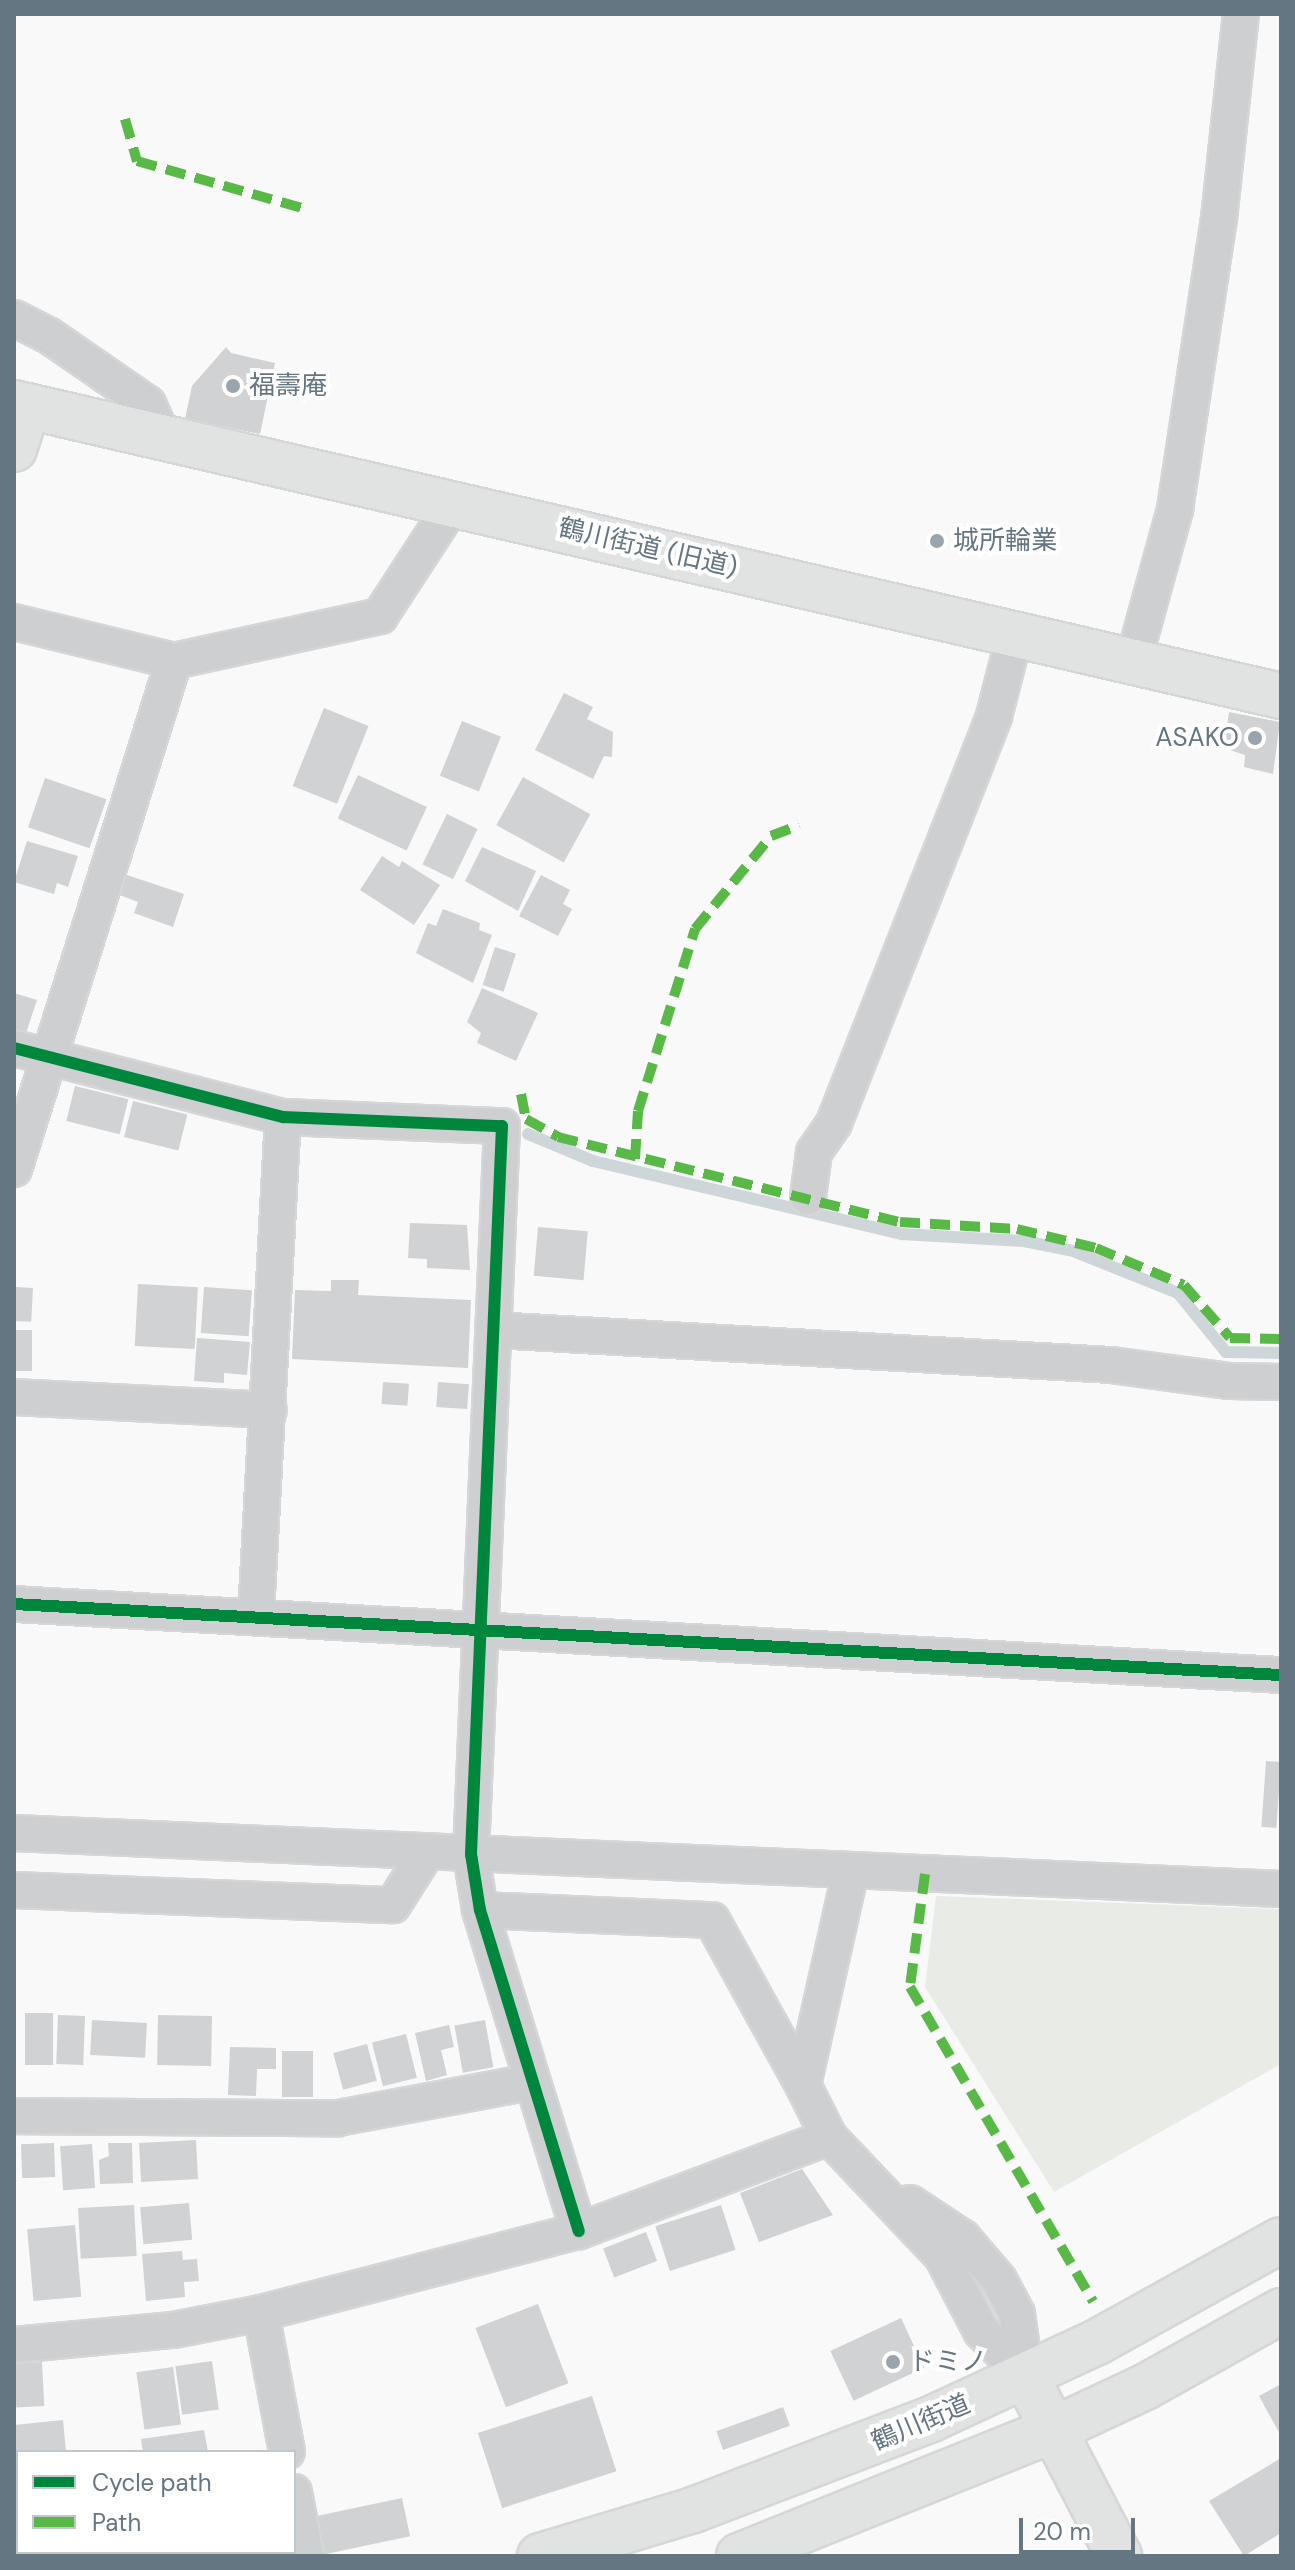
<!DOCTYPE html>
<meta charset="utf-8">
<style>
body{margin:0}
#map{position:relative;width:1295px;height:2570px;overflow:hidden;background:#f9f9f9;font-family:"DM Sans","Noto Sans JP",sans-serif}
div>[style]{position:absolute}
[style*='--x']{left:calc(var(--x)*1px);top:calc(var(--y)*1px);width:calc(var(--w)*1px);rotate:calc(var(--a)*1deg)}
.green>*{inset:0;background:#e8ebe6}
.stream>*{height:12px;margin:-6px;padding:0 6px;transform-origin:6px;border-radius:6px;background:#ced6d9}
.building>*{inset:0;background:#d0d2d3;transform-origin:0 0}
.roads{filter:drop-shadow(2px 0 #d5d6d7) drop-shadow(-2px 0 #d5d6d7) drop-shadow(0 2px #d5d6d7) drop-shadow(0 -2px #d5d6d7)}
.street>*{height:34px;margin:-17px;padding:0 17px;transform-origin:17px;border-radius:17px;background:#cecfd0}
.secondary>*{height:44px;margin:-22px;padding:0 22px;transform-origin:22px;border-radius:22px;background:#e1e2e2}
.primary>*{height:44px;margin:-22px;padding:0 22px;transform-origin:22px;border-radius:22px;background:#e1e2e2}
.quiet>*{height:10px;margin-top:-5px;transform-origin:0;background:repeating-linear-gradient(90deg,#58b947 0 20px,transparent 0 30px)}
.cycleway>*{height:12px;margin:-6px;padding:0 6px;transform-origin:6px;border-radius:6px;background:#00873e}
.dots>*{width:22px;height:22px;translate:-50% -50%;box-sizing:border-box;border:4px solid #fff;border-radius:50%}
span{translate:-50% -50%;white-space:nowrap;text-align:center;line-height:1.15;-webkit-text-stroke:8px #fff;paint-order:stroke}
.poi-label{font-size:26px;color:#657683}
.left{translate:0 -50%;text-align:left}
.right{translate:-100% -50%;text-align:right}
.street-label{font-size:26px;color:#657683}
.frame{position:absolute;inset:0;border:16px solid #657683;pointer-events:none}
.legend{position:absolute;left:16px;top:2450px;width:280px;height:104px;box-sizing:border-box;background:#fff;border:2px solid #c1c8cd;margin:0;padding:10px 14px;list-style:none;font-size:24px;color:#657683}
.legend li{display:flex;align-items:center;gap:16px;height:40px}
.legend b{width:40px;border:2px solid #c1c8cd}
.scale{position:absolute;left:1019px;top:2518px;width:116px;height:36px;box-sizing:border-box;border:4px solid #657683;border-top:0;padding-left:10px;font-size:24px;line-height:28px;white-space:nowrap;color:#657683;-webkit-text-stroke:6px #fff;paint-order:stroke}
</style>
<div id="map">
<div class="green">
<i style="clip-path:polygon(936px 1896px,1281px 1909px,1281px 2064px,1054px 2192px,925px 1987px)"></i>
</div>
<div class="stream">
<i style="--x:528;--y:1134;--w:70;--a:22.6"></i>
<i style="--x:593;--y:1161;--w:318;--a:13.3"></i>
<i style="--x:902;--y:1234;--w:122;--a:3.3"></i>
<i style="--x:1024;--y:1241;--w:50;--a:11.5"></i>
<i style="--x:1073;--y:1251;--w:113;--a:21.8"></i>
<i style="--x:1178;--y:1293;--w:76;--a:50.9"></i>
<i style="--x:1226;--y:1352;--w:55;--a:1"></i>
</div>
<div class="building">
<i style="clip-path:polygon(226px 347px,231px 353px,275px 363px,260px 434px,185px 419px,192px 386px)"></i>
<i style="clip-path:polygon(564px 693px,593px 707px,587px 719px,613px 732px,612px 757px,604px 756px,593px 779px,535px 750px)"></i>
<i style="left:324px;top:708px;width:48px;height:84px;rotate:22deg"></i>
<i style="clip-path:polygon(1229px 712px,1280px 722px,1273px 774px,1244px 767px,1245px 755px,1224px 748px)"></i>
<i style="left:462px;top:721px;width:42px;height:59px;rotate:22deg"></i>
<i style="left:358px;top:775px;width:76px;height:48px;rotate:25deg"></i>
<i style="left:523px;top:777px;width:77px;height:55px;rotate:29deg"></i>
<i style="left:45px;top:778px;width:65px;height:52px;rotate:19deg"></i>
<i style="left:447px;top:814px;width:34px;height:56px;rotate:26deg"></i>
<i style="clip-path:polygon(27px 841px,78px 856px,68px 887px,57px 883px,54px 894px,14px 882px)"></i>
<i style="clip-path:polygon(482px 847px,536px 871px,518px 911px,465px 881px)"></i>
<i style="clip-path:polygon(382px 856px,399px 867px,402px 861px,440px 885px,414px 925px,360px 890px)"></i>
<i style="clip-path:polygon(124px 874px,184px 894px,173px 927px,134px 913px,138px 902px,117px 894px)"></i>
<i style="clip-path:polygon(541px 875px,570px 890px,563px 904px,572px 909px,558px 936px,519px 916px)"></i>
<i style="clip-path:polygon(443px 909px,480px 923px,479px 930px,492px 935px,473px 983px,416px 953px,428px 923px,436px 926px)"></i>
<i style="left:495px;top:947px;width:22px;height:40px;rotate:18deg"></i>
<i style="clip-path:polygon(482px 988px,538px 1013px,516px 1061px,477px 1043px,481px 1033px,467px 1022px)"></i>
<i style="clip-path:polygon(14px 993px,37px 1000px,25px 1036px,14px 1032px)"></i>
<i style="left:75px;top:1086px;width:55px;height:36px;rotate:14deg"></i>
<i style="left:133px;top:1101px;width:56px;height:37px;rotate:14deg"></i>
<i style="clip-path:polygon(410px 1223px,467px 1225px,470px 1270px,427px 1268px,427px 1259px,408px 1258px)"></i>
<i style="left:538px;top:1227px;width:50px;height:49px;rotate:5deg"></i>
<i style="clip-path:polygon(331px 1280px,359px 1280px,358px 1295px,471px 1300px,468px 1368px,292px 1359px,295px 1290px,331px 1291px)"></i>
<i style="left:138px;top:1284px;width:60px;height:62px;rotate:3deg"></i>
<i style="left:16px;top:1287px;width:17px;height:34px;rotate:3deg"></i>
<i style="left:204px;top:1287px;width:48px;height:46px;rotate:4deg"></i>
<i style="left:14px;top:1330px;width:18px;height:41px"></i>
<i style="clip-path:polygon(197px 1338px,250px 1342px,247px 1375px,224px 1373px,224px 1383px,194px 1381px)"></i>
<i style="left:383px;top:1382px;width:26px;height:22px;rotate:4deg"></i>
<i style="left:438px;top:1382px;width:31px;height:25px;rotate:4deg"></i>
<i style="left:1266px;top:1761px;width:15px;height:66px;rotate:4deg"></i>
<i style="left:25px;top:2013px;width:28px;height:52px"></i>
<i style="left:58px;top:2015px;width:27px;height:49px;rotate:2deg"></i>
<i style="left:158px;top:2015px;width:54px;height:50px;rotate:1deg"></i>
<i style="left:92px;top:2020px;width:55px;height:35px;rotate:3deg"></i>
<i style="left:485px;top:2020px;width:48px;height:31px;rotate:80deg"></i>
<i style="clip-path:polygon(449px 2025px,454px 2047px,441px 2050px,447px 2075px,426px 2081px,415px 2033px)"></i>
<i style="left:406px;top:2034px;width:45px;height:35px;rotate:76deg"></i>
<i style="left:367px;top:2044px;width:38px;height:35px;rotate:75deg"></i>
<i style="clip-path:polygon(230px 2047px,276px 2048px,276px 2069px,257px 2069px,256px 2096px,228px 2095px)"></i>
<i style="left:282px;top:2051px;width:31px;height:46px"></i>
<i style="left:196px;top:2140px;width:39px;height:57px;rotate:87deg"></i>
<i style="left:54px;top:2143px;width:34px;height:33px;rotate:88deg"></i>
<i style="clip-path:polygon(108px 2143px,132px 2143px,133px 2183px,100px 2184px,99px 2160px,109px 2156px)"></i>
<i style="left:92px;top:2144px;width:44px;height:32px;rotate:86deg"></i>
<i style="clip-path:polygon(802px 2169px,833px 2215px,759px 2242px,740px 2193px)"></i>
<i style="left:189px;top:2203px;width:37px;height:49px;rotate:85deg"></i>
<i style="left:134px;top:2205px;width:51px;height:56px;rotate:87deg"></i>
<i style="left:721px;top:2205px;width:47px;height:69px;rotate:72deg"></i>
<i style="left:75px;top:2225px;width:72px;height:48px;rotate:85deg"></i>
<i style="left:646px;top:2232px;width:31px;height:46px;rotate:69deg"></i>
<i style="clip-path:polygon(182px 2251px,183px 2260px,197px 2259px,199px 2281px,184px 2282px,185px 2297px,146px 2301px,142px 2254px)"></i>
<i style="left:538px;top:2304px;width:85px;height:67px;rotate:69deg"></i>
<i style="left:901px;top:2318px;width:55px;height:78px;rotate:65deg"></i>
<i style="left:212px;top:2361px;width:49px;height:37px;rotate:82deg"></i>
<i style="left:42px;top:2362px;width:44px;height:28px;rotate:87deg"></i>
<i style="left:173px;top:2367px;width:58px;height:37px;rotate:82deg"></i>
<i style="clip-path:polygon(1281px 2384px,1281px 2436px,1259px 2396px)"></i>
<i style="left:592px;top:2396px;width:79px;height:120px;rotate:72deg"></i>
<i style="left:783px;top:2407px;width:20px;height:71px;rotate:70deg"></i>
<i style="clip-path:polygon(63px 2420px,66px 2452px,18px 2452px,14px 2459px,14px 2425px)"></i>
<i style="clip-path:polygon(204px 2430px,208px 2452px,143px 2452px,141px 2439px)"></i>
<i style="clip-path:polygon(1281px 2458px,1281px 2533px,1244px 2556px,1209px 2501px)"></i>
<i style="left:402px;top:2498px;width:39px;height:87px;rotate:78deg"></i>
</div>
<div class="roads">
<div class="street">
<i style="--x:14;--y:318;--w:38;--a:27"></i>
<i style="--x:48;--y:335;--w:121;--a:34.6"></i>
<i style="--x:148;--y:404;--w:35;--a:66"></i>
<i style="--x:14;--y:622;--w:165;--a:13.7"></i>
<i style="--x:1133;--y:662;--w:159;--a:-74.6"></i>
<i style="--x:1175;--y:509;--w:293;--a:-81.4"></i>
<i style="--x:1219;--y:219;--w:206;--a:-83.9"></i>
<i style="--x:14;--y:1048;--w:278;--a:14.4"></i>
<i style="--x:283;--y:1117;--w:219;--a:2.4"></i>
<i style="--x:502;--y:1126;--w:729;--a:92.44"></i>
<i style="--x:471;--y:1854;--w:57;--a:80.9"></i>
<i style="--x:480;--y:1910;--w:336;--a:72.9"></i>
<i style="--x:14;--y:1169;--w:533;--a:-72.52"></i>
<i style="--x:174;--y:661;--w:211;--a:-12.3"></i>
<i style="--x:380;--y:616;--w:134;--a:-56.9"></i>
<i style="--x:808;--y:1197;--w:45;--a:-82.4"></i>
<i style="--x:814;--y:1152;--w:35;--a:-55"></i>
<i style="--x:834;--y:1123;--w:437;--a:-68.5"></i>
<i style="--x:994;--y:716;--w:85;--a:-75.6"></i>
<i style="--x:493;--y:1330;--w:619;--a:3.24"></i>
<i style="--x:1111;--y:1365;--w:120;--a:7.7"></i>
<i style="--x:1230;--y:1381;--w:51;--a:1.1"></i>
<i style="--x:14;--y:1397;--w:255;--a:2.9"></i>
<i style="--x:14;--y:1604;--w:1269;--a:3.21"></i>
<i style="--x:256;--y:1615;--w:499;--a:-86.9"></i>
<i style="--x:14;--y:1833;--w:1268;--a:2.53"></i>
<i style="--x:851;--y:1870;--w:220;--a:102.6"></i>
<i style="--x:803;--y:2085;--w:58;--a:63.4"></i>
<i style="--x:829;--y:2137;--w:164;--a:46.5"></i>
<i style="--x:942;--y:2256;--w:85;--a:62.5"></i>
<i style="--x:981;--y:2331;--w:64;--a:45.6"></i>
<i style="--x:14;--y:1890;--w:379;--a:2.3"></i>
<i style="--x:393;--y:1905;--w:62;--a:-57.6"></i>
<i style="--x:480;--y:1910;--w:232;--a:2.5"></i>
<i style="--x:712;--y:1920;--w:188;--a:61.1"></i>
<i style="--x:14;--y:2116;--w:324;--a:0.4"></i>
<i style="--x:338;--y:2118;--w:195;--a:-10.6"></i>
<i style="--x:910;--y:2203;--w:64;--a:33.4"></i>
<i style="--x:963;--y:2238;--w:55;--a:49.4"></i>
<i style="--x:999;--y:2280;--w:38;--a:62"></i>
<i style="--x:1017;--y:2314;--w:64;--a:81.9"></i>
<i style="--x:261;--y:2313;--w:141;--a:79.4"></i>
<i style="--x:14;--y:2345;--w:160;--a:-5.4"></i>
<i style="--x:173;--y:2330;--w:90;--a:-10.9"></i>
<i style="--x:261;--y:2313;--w:328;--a:-14.5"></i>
<i style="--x:579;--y:2231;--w:267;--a:-20.6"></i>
<i style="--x:294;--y:2492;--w:65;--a:79.4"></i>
</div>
<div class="secondary">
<i style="--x:14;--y:449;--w:45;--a:-72"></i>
<i style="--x:1026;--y:2377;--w:202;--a:62.5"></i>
</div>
<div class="primary">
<i style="--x:14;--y:403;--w:1300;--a:13.02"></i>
<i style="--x:540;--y:2556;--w:160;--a:-16.7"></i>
<i style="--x:693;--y:2510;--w:253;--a:-20.9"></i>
<i style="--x:929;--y:2420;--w:185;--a:-24.9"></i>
<i style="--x:1097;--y:2342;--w:210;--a:-29"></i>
<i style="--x:739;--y:2556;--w:338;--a:-21.9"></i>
<i style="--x:1053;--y:2430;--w:102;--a:-25.1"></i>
<i style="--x:1145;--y:2387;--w:156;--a:-29.2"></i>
</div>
</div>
<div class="quiet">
<i style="--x:125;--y:119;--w:44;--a:74.1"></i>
<i style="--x:137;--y:161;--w:179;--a:15.9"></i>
<i style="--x:521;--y:1094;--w:25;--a:79"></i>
<i style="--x:526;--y:1119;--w:37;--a:29"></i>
<i style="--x:558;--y:1137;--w:352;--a:14"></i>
<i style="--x:900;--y:1222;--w:117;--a:3.4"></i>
<i style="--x:1017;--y:1229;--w:81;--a:13.5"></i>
<i style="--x:1096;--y:1248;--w:95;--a:22.8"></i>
<i style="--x:1184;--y:1285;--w:70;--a:49"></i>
<i style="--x:1230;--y:1338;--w:51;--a:1.1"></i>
<i style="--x:635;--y:1159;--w:48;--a:-86.4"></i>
<i style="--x:638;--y:1111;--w:191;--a:-72.6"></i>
<i style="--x:695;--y:929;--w:120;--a:-50.7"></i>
<i style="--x:771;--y:836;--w:30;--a:-21"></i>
<i style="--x:925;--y:1874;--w:114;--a:97.6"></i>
<i style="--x:910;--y:1987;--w:364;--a:59.8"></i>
</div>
<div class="cycleway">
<i style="--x:14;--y:1048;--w:278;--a:14.4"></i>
<i style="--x:283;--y:1117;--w:219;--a:2.4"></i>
<i style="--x:502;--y:1126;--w:729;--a:92.44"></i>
<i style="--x:471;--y:1854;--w:57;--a:80.9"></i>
<i style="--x:480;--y:1910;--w:336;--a:72.9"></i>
<i style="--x:14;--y:1604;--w:1269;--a:3.21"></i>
</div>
<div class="dots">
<i style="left:233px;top:386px;background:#99a4ac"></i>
<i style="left:937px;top:541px;background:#99a4ac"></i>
<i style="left:1255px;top:738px;background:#99a4ac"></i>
<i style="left:893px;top:2362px;background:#99a4ac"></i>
</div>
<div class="poi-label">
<span class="left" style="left:249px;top:386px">福壽庵</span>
<span class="left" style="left:953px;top:541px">城所輪業</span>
<span class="right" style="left:1239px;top:738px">ASAKO</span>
<span class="left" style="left:909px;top:2362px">ドミノ</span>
</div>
<div class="street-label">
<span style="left:648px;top:548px;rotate:13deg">鶴川街道 (旧道)</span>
<span style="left:921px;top:2423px;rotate:-23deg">鶴川街道</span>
</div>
<div class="frame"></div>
<ul class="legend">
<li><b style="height:10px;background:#00873e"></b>Cycle path</li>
<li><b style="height:10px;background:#58b947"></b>Path</li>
</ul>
<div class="scale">20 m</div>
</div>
